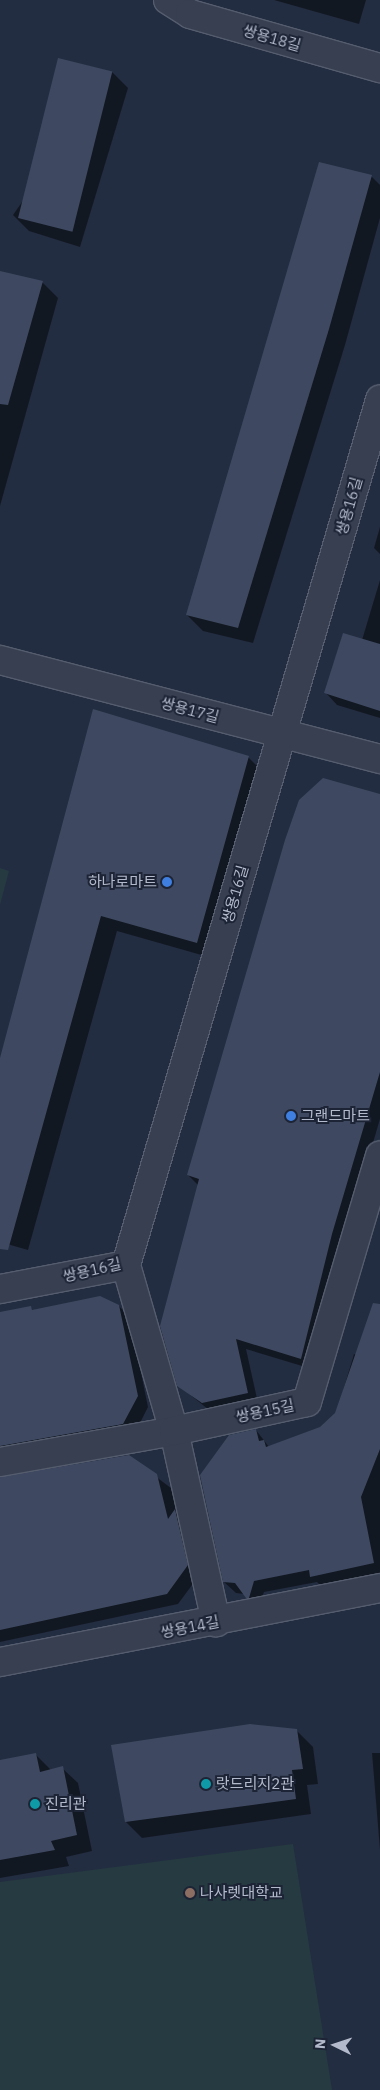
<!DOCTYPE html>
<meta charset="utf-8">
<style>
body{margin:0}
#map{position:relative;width:380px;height:2090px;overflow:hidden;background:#232d41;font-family:"IBM Plex Sans","Noto Sans KR",sans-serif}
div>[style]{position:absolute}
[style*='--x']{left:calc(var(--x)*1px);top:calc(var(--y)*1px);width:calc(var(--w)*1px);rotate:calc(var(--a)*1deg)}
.green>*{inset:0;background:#253b41}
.shadow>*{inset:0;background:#0007}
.building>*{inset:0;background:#3e4961;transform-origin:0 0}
.roads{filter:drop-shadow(1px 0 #555d6e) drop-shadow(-1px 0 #555d6e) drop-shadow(0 1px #555d6e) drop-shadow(0 -1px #555d6e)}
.minor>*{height:28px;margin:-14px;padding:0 14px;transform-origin:14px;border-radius:14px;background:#373f50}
.dots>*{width:14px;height:14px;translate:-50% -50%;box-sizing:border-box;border:2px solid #1c2435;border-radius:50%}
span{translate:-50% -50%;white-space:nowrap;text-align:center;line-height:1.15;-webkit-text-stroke:4px #1c2435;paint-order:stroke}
.street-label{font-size:15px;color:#b3bacb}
.poi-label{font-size:15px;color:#b3bacb}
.right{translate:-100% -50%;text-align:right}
.left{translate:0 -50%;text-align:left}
.north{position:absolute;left:310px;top:2020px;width:50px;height:50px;-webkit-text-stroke:4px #1c2435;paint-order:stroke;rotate:274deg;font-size:14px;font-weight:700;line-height:20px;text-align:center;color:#b3bacb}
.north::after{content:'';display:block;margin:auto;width:18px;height:22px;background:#b3bacb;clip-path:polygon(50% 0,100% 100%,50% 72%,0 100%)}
</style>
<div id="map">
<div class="green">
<i style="clip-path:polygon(0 868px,9px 871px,0 905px)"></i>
<i style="clip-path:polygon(293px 1844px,332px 2090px,0 2090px,0 1882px)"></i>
</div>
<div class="shadow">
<i style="clip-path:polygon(274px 0,366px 0,359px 24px)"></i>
<i style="clip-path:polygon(112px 72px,128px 88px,80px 247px,29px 231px,13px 215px)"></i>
<i style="clip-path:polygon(371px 176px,380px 185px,380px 218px,345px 345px,253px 643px,203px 631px,187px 615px)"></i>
<i style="clip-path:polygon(0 272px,42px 282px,58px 298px,0 506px)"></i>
<i style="clip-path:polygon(380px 527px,380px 554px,374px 548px)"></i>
<i style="clip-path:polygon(380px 580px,380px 718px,337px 705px,326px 693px,362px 640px)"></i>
<i style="clip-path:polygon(94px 711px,248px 757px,264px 773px,212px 958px,117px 931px,28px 1250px,0 1242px,0 1062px)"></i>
<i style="clip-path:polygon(380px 797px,380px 1119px,343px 1245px,312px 1369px,246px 1349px,258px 1403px,214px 1414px,178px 1385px,199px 1186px,188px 1175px)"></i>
<i style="clip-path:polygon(119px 1306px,130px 1318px,148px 1407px,134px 1435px,0 1462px,0 1314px,31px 1308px,33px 1311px)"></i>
<i style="clip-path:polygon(380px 1308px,380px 1575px,322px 1587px,317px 1582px,264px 1592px,258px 1609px,244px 1594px,236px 1593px,224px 1582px,256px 1430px,269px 1447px,320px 1428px,336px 1414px,354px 1354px,359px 1356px)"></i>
<i style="clip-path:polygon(129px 1456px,180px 1495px,198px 1577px,178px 1604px,0 1642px,0 1478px)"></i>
<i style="clip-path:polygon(297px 1731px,313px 1747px,318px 1784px,307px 1785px,311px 1814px,142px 1838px,126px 1822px)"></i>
<i style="clip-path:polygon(372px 1753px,380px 1753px,380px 1850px)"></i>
<i style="clip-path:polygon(36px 1755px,52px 1771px,62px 1768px,78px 1783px,92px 1851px,66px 1857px,69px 1866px,0 1878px,0 1761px)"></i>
</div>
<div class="building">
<i style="left:58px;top:58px;width:56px;height:165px;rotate:14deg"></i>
<i style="clip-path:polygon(319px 162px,372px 175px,329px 329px,238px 628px,186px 615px)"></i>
<i style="clip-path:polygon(0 271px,43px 281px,8px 405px,0 404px)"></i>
<i style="clip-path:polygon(343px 633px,380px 644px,380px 711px,324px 693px)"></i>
<i style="clip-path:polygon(93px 709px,249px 756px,197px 943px,101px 916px,8px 1250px,0 1249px,0 1058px)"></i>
<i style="clip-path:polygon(323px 778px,380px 794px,380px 1072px,332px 1234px,301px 1359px,236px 1339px,248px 1393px,202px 1403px,177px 1386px,160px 1326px,199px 1179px,187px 1175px,285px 840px,299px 800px)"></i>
<i style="clip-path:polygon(100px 1296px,119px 1305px,138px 1396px,123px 1424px,0 1446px,0 1312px,31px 1306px,32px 1310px)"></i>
<i style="clip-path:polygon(373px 1303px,380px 1304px,380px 1449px,361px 1497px,374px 1563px,310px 1577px,309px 1570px,254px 1581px,249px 1598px,246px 1598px,235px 1583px,223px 1582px,200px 1475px,229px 1435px,256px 1429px,259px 1441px,264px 1440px,266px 1447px,320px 1427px,335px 1413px)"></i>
<i style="clip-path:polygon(129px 1455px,157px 1474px,168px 1519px,175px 1509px,188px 1565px,167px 1594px,0 1630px,0 1477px)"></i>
<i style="clip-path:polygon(250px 1724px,297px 1729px,303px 1769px,292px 1770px,296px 1799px,125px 1822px,111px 1745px)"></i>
<i style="clip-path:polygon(36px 1753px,40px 1772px,63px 1766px,77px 1835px,51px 1841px,55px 1850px,0 1860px,0 1760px)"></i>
</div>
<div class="roads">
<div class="minor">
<i style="--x:168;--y:0;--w:26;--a:32"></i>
<i style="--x:190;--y:14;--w:198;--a:15.9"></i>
<i style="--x:0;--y:660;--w:393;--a:14.6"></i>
<i style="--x:126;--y:1265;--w:173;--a:73.9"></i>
<i style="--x:174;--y:1431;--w:196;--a:77.6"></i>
<i style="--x:0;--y:1289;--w:128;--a:-10.8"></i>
<i style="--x:126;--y:1265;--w:902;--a:-73.64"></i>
<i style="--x:0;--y:1462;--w:177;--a:-10.1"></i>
<i style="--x:174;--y:1431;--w:136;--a:-12.3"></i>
<i style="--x:307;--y:1402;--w:257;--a:-73.5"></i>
<i style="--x:0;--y:1662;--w:387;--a:-11"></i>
</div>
</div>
<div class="dots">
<i style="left:167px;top:882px;background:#3f7fe0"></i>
<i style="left:291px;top:1116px;background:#3f7fe0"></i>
<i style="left:206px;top:1784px;background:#0f9aa8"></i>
<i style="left:35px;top:1804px;background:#0f9aa8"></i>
<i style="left:190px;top:1893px;background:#8d6e63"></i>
</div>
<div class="street-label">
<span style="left:272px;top:38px;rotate:16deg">쌍용18길</span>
<span style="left:349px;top:506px;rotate:-74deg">쌍용16길</span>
<span style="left:190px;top:710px;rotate:15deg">쌍용17길</span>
<span style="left:235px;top:894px;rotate:-74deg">쌍용16길</span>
<span style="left:92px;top:1270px;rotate:-13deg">쌍용16길</span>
<span style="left:265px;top:1411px;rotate:-12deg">쌍용15길</span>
<span style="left:190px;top:1627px;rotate:-11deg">쌍용14길</span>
</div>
<div class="poi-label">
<span class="right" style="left:157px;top:882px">하나로마트</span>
<span class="left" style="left:301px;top:1116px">그랜드마트</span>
<span class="left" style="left:216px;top:1784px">랏드리지2관</span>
<span class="left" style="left:45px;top:1804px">진리관</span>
<span class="left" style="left:200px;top:1893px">나사렛대학교</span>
</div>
<div class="north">N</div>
</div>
